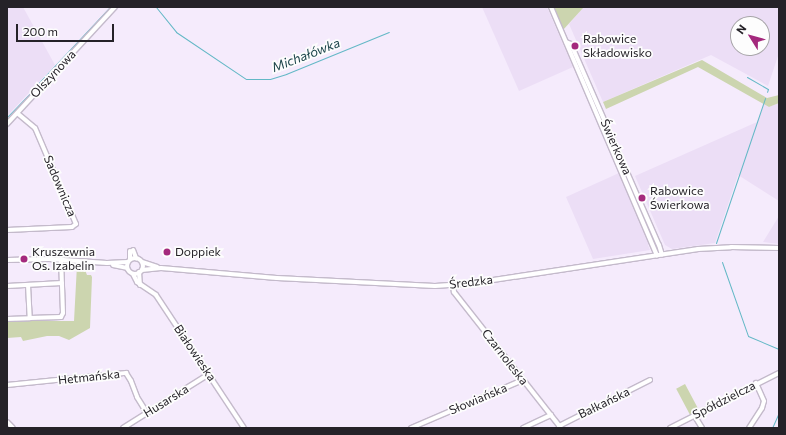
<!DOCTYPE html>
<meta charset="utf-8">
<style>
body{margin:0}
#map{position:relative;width:786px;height:435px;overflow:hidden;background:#f5ebfc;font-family:Commissioner,sans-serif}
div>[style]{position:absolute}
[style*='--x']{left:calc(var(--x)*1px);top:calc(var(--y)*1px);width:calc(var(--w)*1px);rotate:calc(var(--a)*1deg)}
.built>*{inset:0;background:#ecdef6}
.green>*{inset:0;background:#ccd5af;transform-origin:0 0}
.stream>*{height:1px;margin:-0.5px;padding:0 0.5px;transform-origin:0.5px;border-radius:0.5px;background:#63b8c6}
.roads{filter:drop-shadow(1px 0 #c4bacb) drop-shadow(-1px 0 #c4bacb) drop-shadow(0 1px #c4bacb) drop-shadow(0 -1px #c4bacb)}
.minor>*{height:4px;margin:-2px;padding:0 2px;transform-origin:2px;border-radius:2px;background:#fff}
.minor>.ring{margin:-2px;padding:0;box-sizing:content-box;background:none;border:4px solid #fff;border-radius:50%}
.dots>*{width:11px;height:11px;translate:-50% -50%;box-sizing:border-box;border:2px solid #fdfdfd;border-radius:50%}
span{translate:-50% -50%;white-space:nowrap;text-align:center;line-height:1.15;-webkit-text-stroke:3.5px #fdfdfd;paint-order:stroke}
.poi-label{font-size:12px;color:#252228}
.left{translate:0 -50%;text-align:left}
.street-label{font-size:12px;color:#252228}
.water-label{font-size:13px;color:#1b4349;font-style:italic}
.frame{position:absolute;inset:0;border:8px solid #252228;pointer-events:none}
.north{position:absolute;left:730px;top:16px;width:40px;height:40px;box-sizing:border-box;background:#fdfdfd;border:1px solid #a7a5a8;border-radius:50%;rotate:307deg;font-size:11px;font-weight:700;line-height:16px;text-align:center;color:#252228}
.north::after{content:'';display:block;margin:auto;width:14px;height:18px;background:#a4297d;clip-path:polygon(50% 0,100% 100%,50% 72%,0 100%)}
.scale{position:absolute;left:16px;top:24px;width:98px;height:18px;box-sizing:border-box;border:2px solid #252228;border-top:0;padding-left:5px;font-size:12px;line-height:14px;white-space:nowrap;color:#252228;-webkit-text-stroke:3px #fdfdfd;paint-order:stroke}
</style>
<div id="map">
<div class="built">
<i style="clip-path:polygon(7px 7px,23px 7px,55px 65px,7px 116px)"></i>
<i style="clip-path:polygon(482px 7px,547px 7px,573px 67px,519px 91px)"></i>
<i style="clip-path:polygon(evenodd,584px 7px,779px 7px,779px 53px,768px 86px,711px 55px,603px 102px,569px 24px,584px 7px,738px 24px,762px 24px,762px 48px,738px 48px,738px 24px)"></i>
<i style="clip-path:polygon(779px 103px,779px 201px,738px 175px,715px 243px,672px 249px,665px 245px,635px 176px,757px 122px,764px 104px,769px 107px)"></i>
<i style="clip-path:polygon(619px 173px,650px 244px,648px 245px,650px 250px,593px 259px,566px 197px)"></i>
<i style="clip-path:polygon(779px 216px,779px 244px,763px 242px)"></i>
</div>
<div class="green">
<i style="clip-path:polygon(554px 7px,584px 7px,563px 30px)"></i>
<i style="clip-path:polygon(702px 60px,767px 98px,779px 95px,779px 103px,769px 107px,698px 67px,606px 109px,603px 102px)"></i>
<i style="clip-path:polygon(77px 265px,83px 265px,87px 275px,91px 275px,92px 277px,90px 328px,69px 340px,59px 336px,47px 336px,23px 341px,21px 337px,7px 338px,7px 321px,74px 321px)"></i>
<i style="left:685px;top:384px;width:30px;height:10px;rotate:62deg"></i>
</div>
<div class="stream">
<i style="--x:156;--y:7;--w:32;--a:51"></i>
<i style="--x:176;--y:32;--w:84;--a:33.9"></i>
<i style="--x:246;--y:79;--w:24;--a:0"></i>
<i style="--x:270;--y:79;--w:17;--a:-17"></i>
<i style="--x:286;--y:74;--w:111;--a:-22.2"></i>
<i style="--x:747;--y:77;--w:24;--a:30"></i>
<i style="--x:768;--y:89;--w:3;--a:108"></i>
<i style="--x:32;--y:90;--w:114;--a:-46.8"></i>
<i style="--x:7;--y:117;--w:32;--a:-46"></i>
<i style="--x:716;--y:243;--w:153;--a:-71.3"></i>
<i style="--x:722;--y:262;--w:78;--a:70.6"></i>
<i style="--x:748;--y:336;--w:34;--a:23"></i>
<i style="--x:772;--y:428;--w:17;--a:-66"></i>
</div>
<div class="roads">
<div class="minor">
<i style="--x:551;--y:7;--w:270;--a:66.9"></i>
<i style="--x:566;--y:42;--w:5;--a:22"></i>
<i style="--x:571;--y:44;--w:219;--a:66.4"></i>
<i style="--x:659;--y:245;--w:10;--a:73"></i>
<i style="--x:7;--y:124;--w:159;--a:-47.3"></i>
<i style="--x:7;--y:230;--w:65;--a:-2.6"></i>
<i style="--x:72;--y:227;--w:5;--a:-37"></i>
<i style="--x:76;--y:224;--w:104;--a:-113.1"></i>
<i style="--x:35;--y:128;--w:23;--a:-140"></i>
<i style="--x:133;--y:250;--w:9;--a:69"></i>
<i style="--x:130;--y:251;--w:8;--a:90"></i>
<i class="ring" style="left:127px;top:258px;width:12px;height:12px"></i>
<i style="--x:7;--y:260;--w:42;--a:-1.4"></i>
<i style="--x:49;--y:259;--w:58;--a:3.9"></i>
<i style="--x:107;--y:263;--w:21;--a:-3"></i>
<i style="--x:142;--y:262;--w:16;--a:18"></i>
<i style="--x:113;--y:265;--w:14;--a:12"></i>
<i style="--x:142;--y:270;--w:19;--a:-6"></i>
<i style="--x:161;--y:268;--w:116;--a:4.9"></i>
<i style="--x:277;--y:278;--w:158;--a:2.9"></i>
<i style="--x:435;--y:286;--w:32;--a:-4"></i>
<i style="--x:467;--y:284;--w:234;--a:-8.6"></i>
<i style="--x:698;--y:249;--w:33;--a:-3"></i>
<i style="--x:731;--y:247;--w:48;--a:1.2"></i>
<i style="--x:139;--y:272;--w:13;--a:86"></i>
<i style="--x:133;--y:274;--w:9;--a:63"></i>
<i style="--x:137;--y:282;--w:23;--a:34"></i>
<i style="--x:156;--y:295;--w:159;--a:56.5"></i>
<i style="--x:28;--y:285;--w:33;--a:87"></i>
<i style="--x:30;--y:318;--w:31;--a:-2"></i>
<i style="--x:61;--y:317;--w:4;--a:-63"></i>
<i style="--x:63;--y:313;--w:54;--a:-92.1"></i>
<i style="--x:453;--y:285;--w:7;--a:82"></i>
<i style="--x:454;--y:292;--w:173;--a:51.8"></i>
<i style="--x:7;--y:286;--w:55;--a:-3.1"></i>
<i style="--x:7;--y:319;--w:23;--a:-2"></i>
<i style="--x:7;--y:385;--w:120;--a:-5.8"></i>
<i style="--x:126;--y:373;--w:9;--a:58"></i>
<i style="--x:131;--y:381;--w:17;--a:69"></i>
<i style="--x:137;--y:397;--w:19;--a:58"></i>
<i style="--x:694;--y:415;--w:15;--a:58"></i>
<i style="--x:7;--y:422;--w:8;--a:45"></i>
<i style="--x:559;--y:426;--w:102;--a:-26.8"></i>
<i style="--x:123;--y:428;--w:102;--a:-32.1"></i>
<i style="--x:411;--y:428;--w:122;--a:-23.2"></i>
<i style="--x:523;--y:428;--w:31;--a:-25"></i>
<i style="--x:670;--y:428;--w:122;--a:-26.8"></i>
<i style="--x:749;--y:428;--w:24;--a:-57"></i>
<i style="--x:762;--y:408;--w:7;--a:-74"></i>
<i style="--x:764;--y:401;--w:20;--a:-114"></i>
</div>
</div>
<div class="dots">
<i style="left:575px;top:46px;background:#a4297d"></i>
<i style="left:642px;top:198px;background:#a4297d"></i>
<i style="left:167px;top:252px;background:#a4297d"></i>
<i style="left:24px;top:259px;background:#a4297d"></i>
</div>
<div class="poi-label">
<span class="left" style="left:583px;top:46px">Rabowice<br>Składowisko</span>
<span class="left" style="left:650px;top:198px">Rabowice<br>Świerkowa</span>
<span class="left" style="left:32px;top:259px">Kruszewnia<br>Os. Izabelin</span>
<span class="left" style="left:175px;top:252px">Doppiek</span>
</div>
<div class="street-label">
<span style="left:53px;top:74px;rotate:-47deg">Olszynowa</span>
<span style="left:616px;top:147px;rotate:66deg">Świerkowa</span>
<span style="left:60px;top:186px;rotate:67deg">Sadownicza</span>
<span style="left:471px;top:282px;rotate:-7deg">Średzka</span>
<span style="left:195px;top:353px;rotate:56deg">Białowieska</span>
<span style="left:505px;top:357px;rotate:52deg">Czarnoleska</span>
<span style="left:89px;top:377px;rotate:-6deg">Hetmańska</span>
<span style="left:478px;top:399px;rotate:-23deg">Słowiańska</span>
<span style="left:724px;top:400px;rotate:-27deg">Spółdzielcza</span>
<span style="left:166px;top:401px;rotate:-32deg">Husarska</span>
<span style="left:604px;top:403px;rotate:-26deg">Bałkańska</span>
</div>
<div class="water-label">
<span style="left:306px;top:55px;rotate:-21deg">Michałówka</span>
</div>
<div class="frame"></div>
<div class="north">N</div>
<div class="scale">200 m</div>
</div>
